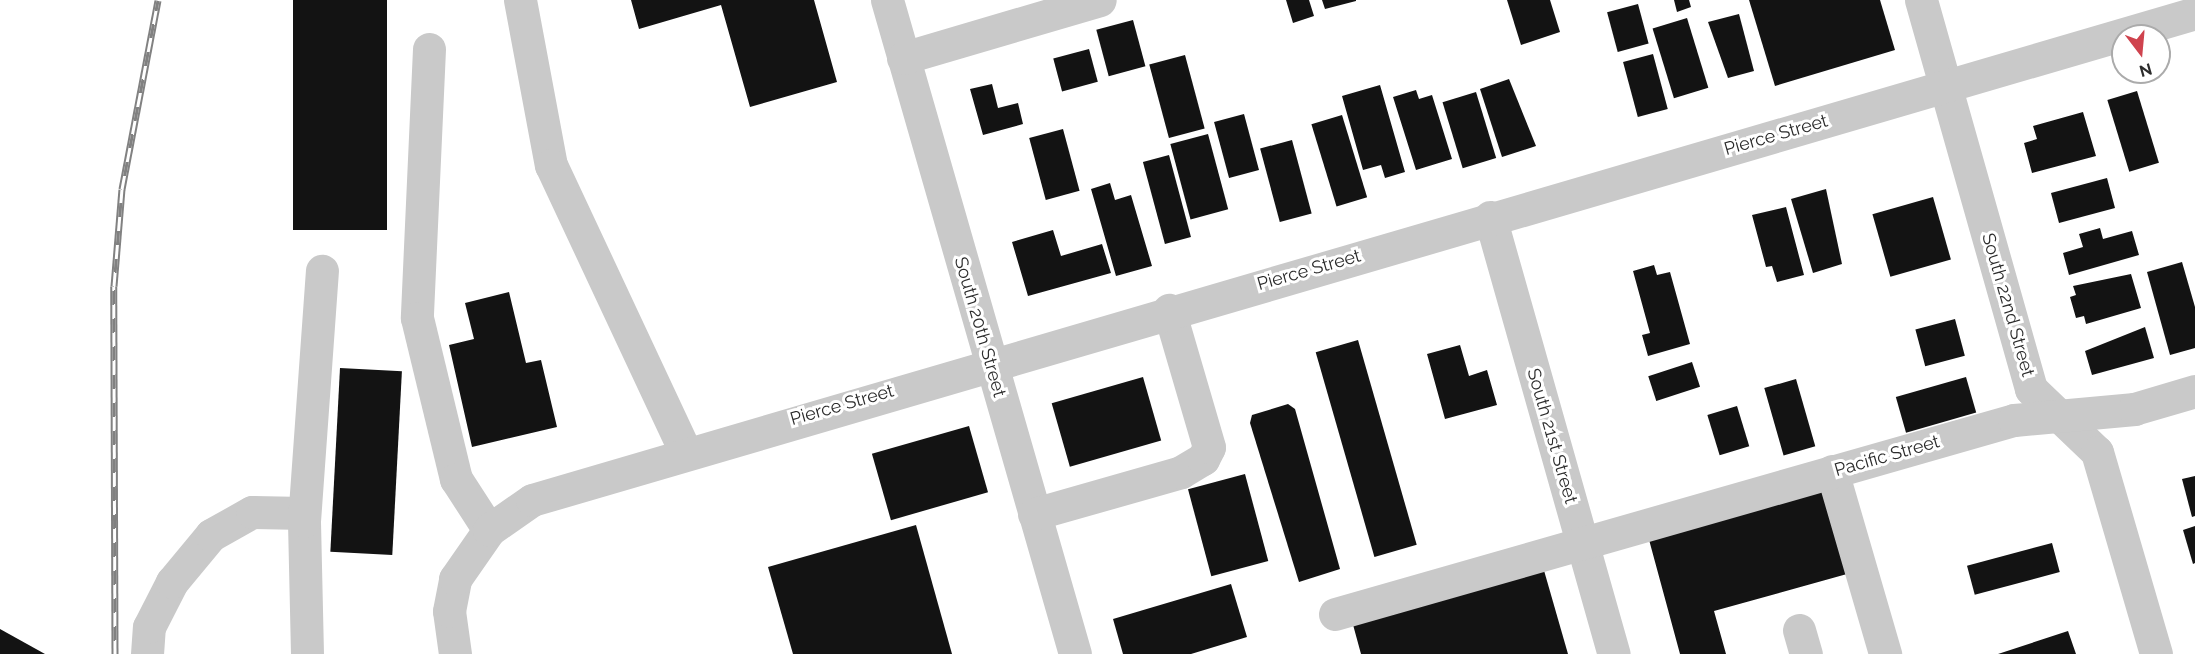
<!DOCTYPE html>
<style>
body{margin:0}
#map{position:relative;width:2195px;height:654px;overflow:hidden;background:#fff;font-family:Raleway,sans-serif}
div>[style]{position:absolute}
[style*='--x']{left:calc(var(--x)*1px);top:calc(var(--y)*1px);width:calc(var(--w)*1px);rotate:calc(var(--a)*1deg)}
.building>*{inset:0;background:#131313;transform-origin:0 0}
.minor>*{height:33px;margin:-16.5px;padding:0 16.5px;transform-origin:16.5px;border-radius:16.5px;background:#c9c9c9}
.rail>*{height:7px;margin-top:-3.5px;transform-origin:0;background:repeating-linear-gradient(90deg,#fff 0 14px,#818181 0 28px);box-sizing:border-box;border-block:2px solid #818181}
span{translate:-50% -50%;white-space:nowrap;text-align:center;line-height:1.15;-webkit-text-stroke:6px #fff;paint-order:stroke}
.street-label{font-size:18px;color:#2c2c2c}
.north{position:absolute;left:2111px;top:24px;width:60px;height:60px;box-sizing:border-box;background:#fff;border:2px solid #ababab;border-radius:50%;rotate:164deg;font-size:16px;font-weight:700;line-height:24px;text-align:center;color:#2c2c2c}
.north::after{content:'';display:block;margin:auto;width:21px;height:27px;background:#cf434e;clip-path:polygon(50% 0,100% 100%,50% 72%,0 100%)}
</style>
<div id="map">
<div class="building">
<i style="left:293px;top:0;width:94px;height:230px"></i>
<i style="clip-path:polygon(631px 0,814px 0,837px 82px,750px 107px,721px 5px,639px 29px)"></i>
<i style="clip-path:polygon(1286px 0,1309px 0,1314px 16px,1293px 23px)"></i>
<i style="clip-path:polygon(1322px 0,1356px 0,1356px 1px,1325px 9px)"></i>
<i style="clip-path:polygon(1507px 0,1550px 0,1560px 32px,1521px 45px)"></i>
<i style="clip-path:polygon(1674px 0,1689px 0,1691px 7px,1677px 12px)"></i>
<i style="clip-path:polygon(1749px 0,1880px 0,1895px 50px,1775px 86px)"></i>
<i style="left:1638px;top:4px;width:41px;height:32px;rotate:75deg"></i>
<i style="clip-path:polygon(1739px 14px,1754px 71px,1728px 78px,1708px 22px)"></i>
<i style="left:1687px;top:18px;width:73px;height:36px;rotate:73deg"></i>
<i style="left:1133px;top:20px;width:48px;height:38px;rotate:75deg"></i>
<i style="left:1089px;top:49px;width:34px;height:37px;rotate:75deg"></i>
<i style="left:1653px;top:54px;width:57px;height:31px;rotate:75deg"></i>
<i style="left:1185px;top:55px;width:76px;height:37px;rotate:75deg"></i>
<i style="clip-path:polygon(1509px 79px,1536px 146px,1502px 157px,1480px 89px)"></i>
<i style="clip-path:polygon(992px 84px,998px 108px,1018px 103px,1023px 124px,983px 135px,970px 89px)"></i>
<i style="clip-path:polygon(1380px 85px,1405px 172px,1385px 178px,1381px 165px,1363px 170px,1342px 96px)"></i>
<i style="clip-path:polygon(1416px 90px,1419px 99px,1432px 95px,1452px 159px,1416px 170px,1393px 97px)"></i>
<i style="left:2137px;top:91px;width:75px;height:31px;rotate:73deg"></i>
<i style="left:1476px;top:92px;width:69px;height:35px;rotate:73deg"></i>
<i style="clip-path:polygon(2083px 112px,2096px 156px,2032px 173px,2024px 143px,2037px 139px,2033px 126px)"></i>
<i style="left:1244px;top:114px;width:58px;height:31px;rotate:75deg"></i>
<i style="left:1342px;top:115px;width:86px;height:32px;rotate:73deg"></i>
<i style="left:1063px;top:129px;width:64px;height:35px;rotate:75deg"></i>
<i style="left:1208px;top:134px;width:78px;height:39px;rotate:75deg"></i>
<i style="left:1292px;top:140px;width:76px;height:33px;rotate:75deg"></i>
<i style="left:1169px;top:155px;width:85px;height:27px;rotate:75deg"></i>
<i style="left:2107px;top:178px;width:31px;height:58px;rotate:75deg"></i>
<i style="clip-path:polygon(1110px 183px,1115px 200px,1131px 195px,1152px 266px,1116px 276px,1091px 189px)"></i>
<i style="clip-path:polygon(1826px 189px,1842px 264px,1813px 273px,1791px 199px)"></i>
<i style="left:1933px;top:197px;width:65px;height:63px;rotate:74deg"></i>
<i style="clip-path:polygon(1786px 207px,1804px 275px,1777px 282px,1772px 266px,1766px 267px,1752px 215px)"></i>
<i style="clip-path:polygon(2100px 228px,2103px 239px,2132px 231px,2139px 255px,2069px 275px,2063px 253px,2083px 247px,2079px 234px)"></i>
<i style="clip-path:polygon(1053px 230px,1061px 256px,1102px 244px,1111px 273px,1028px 296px,1012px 242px)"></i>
<i style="clip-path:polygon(2182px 262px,2195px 307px,2195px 348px,2170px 355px,2147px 272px)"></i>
<i style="clip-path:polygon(1654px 265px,1657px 275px,1670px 272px,1690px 344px,1648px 356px,1642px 335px,1650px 333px,1633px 271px)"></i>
<i style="clip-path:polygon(2131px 274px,2141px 308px,2086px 324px,2084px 316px,2076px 318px,2070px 297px,2076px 295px,2073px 286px)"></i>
<i style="clip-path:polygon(509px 292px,526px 363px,541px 360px,557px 427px,472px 447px,449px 345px,474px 339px,465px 303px)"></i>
<i style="left:1955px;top:319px;width:38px;height:41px;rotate:75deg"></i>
<i style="clip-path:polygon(2145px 327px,2154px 358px,2092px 375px,2085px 351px)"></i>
<i style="left:1358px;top:340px;width:213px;height:44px;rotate:74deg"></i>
<i style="clip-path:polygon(1460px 345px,1469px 376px,1487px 370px,1497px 405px,1445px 419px,1427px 354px)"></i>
<i style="left:1692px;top:362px;width:26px;height:46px;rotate:72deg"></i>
<i style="left:340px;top:368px;width:62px;height:184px;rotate:3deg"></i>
<i style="left:1143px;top:377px;width:66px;height:95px;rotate:74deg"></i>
<i style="left:1966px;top:377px;width:37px;height:73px;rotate:74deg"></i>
<i style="left:1796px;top:379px;width:70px;height:33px;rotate:74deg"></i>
<i style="clip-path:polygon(1288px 404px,1295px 409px,1340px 569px,1299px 582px,1250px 423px,1252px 415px)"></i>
<i style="left:1737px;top:406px;width:42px;height:31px;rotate:73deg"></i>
<i style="left:969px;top:426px;width:69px;height:101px;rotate:74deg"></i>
<i style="left:1245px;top:474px;width:90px;height:59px;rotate:75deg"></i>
<i style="clip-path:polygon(2195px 476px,2195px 516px,2192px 517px,2182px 479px)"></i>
<i style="clip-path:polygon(1824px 488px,1847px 574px,1714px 611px,1726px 654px,1680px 654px,1648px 536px)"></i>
<i style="clip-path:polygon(916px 525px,952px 654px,793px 654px,768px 567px)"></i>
<i style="clip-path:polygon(2195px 526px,2195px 563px,2193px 564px,2183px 530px)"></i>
<i style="left:2052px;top:543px;width:30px;height:88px;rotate:75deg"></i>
<i style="clip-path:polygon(1543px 567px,1568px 654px,1361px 654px,1352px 621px)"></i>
<i style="clip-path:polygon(1231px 584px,1247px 637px,1191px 654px,1123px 654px,1113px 619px)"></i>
<i style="clip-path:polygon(0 629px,45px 654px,0 654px)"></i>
<i style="clip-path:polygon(2068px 631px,2076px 654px,1998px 654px)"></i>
</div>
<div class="minor">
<i style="--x:520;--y:0;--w:168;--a:79.4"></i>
<i style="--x:551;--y:165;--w:316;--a:64.9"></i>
<i style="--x:887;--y:0;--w:680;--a:73.96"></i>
<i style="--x:1921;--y:0;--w:404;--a:74.2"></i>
<i style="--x:2031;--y:389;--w:91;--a:43.7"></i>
<i style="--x:2097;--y:452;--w:210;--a:73.7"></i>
<i style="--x:429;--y:49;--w:269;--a:92.6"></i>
<i style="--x:417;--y:318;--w:166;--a:76.4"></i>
<i style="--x:456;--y:479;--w:61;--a:57.1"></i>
<i style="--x:903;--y:58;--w:205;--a:-16.4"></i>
<i style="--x:1490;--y:217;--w:454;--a:74.2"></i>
<i style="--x:1832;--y:471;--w:191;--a:73.8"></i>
<i style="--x:1034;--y:514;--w:153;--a:-15.9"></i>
<i style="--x:1181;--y:472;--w:26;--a:-31"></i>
<i style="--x:1203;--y:459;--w:13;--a:-63"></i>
<i style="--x:1209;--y:447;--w:143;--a:-106.3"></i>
<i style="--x:1335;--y:614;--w:706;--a:-15.95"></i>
<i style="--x:2014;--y:420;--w:121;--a:-5.2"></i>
<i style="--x:2134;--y:409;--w:64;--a:-16.4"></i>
<i style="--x:1799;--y:630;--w:25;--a:74"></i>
<i style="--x:147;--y:654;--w:27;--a:-86"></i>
<i style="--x:149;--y:627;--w:51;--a:-62.9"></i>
<i style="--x:172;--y:582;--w:61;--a:-50.3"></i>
<i style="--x:211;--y:535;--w:47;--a:-29.3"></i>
<i style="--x:252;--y:512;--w:52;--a:1.1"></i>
<i style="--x:307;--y:654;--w:133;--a:-91.3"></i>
<i style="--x:304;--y:521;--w:251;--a:-85.9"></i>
<i style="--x:455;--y:654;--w:43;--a:-97.9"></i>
<i style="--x:449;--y:611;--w:33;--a:-79"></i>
<i style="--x:455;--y:579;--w:60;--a:-55.2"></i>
<i style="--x:489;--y:530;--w:52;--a:-34.9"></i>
<i style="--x:532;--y:500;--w:1733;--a:-16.32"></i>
</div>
<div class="rail">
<i style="--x:115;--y:654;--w:368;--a:-90.2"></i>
<i style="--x:114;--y:286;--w:97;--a:-85.3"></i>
<i style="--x:122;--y:189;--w:192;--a:-79.2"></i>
</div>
<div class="street-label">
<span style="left:1776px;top:135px;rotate:-16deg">Pierce Street</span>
<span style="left:1309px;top:270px;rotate:-16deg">Pierce Street</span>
<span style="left:2008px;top:305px;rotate:74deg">South 22nd Street</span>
<span style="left:980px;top:327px;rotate:74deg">South 20th Street</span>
<span style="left:842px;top:405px;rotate:-16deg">Pierce Street</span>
<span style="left:1552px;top:436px;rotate:74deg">South 21st Street</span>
<span style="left:1887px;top:456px;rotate:-16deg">Pacific Street</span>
</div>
<div class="north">N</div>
</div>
